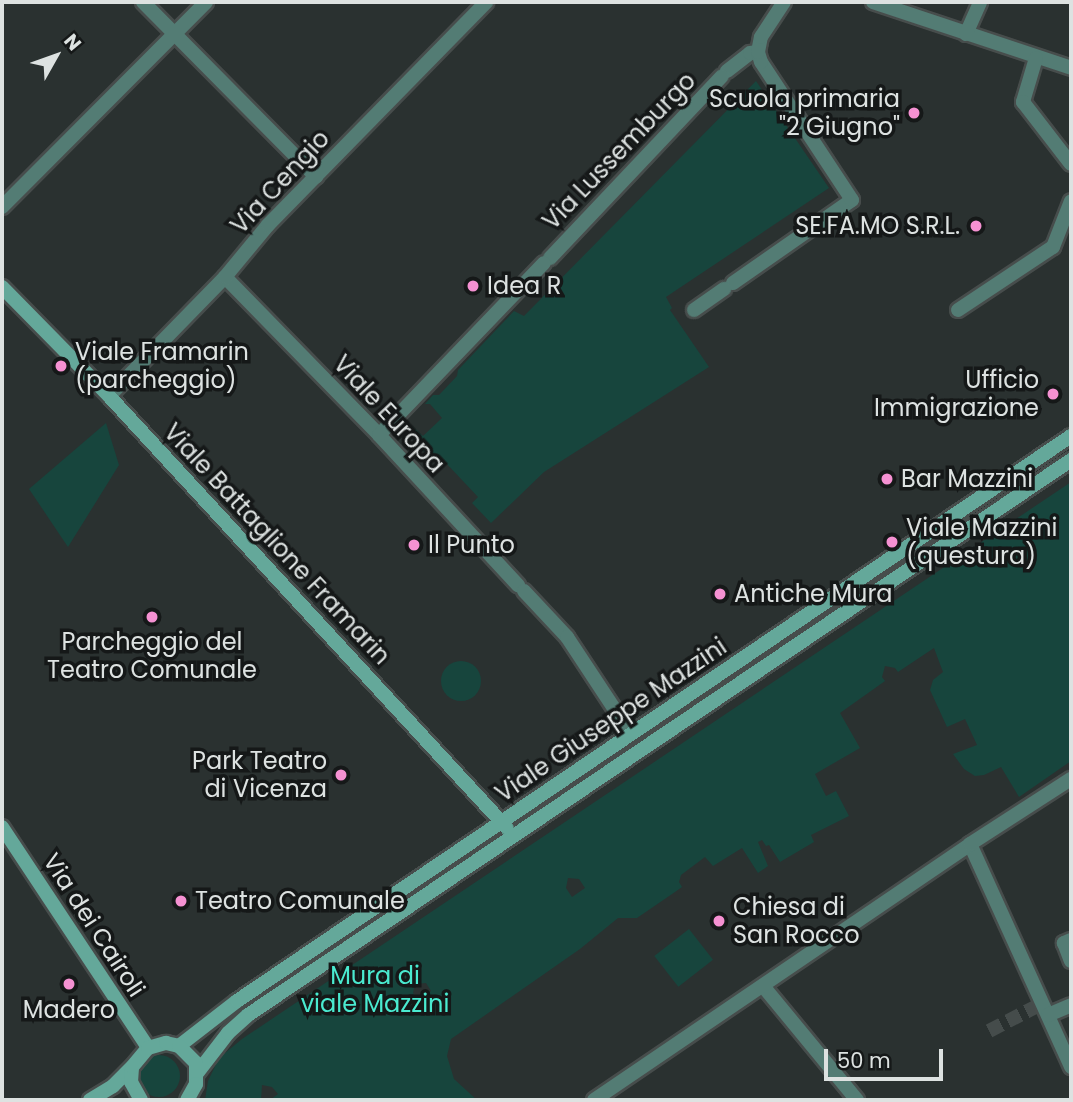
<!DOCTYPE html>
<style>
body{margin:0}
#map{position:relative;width:1073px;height:1102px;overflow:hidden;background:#2a3130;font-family:Poppins,sans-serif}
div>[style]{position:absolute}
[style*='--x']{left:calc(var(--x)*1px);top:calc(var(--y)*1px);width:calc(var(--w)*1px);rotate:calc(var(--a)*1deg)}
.green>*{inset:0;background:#17453d;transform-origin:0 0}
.round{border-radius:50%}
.street-tunnel>*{height:14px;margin-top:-7px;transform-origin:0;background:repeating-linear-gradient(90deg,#454c4b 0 14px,transparent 0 21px)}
.roads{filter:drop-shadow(2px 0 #474d4c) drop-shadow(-2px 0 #474d4c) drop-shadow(0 2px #474d4c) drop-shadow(0 -2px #474d4c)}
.street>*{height:14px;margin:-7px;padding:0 7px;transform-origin:7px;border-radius:7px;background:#537c74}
.secondary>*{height:14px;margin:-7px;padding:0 7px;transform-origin:7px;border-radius:7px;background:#64a89a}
.dots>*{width:19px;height:19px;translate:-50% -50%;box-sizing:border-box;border:4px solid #151818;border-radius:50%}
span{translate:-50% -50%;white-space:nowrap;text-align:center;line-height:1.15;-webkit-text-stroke:7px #151818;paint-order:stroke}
.poi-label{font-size:24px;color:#dde2e1}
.right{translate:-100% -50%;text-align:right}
.left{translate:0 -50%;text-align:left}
.street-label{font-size:24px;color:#dde2e1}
.park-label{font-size:24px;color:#4aead0}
.frame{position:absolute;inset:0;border:4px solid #dde2e1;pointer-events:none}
.north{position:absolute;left:21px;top:21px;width:70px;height:70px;-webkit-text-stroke:5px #151818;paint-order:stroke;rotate:50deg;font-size:19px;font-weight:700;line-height:28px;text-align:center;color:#dde2e1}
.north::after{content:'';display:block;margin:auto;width:24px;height:32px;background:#dde2e1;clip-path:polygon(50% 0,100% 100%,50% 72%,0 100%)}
.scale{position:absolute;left:824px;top:1049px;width:119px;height:32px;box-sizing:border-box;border:4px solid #dde2e1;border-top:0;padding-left:9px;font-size:21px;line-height:24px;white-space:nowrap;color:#dde2e1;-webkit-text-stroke:5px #151818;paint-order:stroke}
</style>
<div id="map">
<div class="green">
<i style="clip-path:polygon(756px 81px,829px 188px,666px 297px,672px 308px,670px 310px,709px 367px,544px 472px,491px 523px,472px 503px,478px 497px,445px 462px,438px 467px,434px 456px,428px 456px,409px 435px,408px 422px,423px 436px,442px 418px,430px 404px,425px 404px,433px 395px,439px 395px,457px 376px,458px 370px,514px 311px,524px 316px)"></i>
<i style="clip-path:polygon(106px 423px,119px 465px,68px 547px,29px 489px)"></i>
<i style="clip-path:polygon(evenodd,1071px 482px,1071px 761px,1019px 797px,1001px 767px,984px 775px,975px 776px,964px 769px,953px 754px,977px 745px,965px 719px,947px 727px,930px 690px,933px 680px,943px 672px,934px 648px,898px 672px,895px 668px,885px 666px,882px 677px,885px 681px,840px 713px,860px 748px,815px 774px,826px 796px,836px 791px,849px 816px,811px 835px,814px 842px,780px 862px,769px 845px,766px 846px,762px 840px,758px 842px,768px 866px,758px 873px,742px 848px,713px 866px,705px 857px,681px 875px,679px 882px,682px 887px,675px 892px,637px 918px,618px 918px,580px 949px,451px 1039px,447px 1056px,454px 1079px,477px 1100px,270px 1100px,278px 1094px,272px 1087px,262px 1085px,261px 1100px,205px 1100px,208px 1081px,219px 1058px,242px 1039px,1071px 482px,568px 878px,579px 879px,585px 888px,572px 897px,566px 888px,568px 878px,1071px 482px,426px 983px,431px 991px,419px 1000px,413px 993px,415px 984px,426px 983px)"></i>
<i class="round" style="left:441px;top:661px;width:40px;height:40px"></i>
<i style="left:689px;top:929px;width:39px;height:44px;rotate:52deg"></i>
<i class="round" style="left:138px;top:1055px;width:42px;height:42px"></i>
</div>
<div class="street-tunnel">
<i style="--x:989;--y:1031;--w:59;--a:-27.4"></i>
</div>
<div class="roads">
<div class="street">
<i style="--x:143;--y:2;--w:246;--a:45.3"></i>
<i style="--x:873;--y:2;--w:209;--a:18.4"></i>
<i style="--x:966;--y:34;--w:35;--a:-66"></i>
<i style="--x:1036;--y:58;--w:46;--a:106.5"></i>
<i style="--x:1023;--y:102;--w:78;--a:52.3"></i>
<i style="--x:727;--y:71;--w:29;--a:-38"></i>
<i style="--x:750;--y:53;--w:8;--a:-7"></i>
<i style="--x:2;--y:207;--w:289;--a:-45.1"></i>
<i style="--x:550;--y:258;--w:250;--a:-46.6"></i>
<i style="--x:225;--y:277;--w:221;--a:45.7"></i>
<i style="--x:379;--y:435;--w:205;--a:47.2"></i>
<i style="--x:733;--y:283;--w:145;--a:-34.9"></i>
<i style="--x:852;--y:200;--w:165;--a:-123.4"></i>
<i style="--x:761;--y:62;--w:10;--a:-107"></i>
<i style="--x:758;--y:52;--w:15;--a:-79"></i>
<i style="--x:761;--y:37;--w:42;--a:-56.7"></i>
<i style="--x:694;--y:310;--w:37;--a:-35"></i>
<i style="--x:958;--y:310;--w:114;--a:-33.6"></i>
<i style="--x:1053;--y:247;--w:49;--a:-68.6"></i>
<i style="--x:109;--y:396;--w:166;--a:-45.7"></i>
<i style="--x:225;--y:277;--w:67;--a:-50.4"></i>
<i style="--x:268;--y:225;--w:312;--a:-45.6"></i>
<i style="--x:379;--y:435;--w:238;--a:-46.2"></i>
<i style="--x:524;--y:591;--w:63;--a:46.9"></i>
<i style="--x:567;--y:637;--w:116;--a:56.6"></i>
<i style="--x:970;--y:844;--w:245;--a:65.6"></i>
<i style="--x:1071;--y:940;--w:8;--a:157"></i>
<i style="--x:1064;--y:943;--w:19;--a:69"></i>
<i style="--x:763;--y:986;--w:148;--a:50.5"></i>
<i style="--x:1048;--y:1015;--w:25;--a:-23"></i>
<i style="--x:594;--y:1100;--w:455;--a:-34.2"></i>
<i style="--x:970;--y:844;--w:120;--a:-32.8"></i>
</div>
<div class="secondary">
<i style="--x:2;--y:287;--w:153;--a:45.5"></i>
<i style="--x:109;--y:396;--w:587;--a:47.35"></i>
<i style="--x:2;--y:827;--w:265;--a:56.5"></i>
<i style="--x:179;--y:1046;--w:73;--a:-37.8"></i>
<i style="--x:237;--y:1001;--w:1007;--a:-34.12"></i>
<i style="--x:198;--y:1072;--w:49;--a:-52.4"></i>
<i style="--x:228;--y:1033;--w:27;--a:-42"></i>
<i style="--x:248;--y:1015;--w:993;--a:-33.99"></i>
<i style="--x:90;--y:1100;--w:27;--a:-31"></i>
<i style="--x:113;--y:1086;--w:25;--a:-45"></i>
<i style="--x:141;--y:1100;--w:21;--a:-119"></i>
<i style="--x:131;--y:1082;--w:15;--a:-86"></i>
<i style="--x:132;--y:1067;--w:25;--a:-50"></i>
<i style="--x:148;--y:1048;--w:19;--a:-16"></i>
<i style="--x:166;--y:1043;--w:13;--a:13"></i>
<i style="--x:179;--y:1046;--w:24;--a:45"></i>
<i style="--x:196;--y:1063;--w:21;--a:90"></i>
<i style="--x:196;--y:1084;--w:18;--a:119"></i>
</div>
</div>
<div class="dots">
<i style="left:914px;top:113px;background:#f591d2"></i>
<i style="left:976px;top:226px;background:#f591d2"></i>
<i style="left:473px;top:286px;background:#f591d2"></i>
<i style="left:61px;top:366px;background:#f591d2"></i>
<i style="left:1053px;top:394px;background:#f591d2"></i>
<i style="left:887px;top:479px;background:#f591d2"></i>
<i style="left:892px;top:542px;background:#f591d2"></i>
<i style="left:414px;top:545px;background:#f591d2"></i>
<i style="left:720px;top:594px;background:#f591d2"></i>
<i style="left:152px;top:617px;background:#f591d2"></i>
<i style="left:341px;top:775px;background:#f591d2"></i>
<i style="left:181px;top:901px;background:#f591d2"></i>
<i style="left:719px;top:921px;background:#f591d2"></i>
<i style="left:69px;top:984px;background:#f591d2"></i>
</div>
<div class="poi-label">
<span class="right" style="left:900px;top:113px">Scuola primaria<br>"2 Giugno"</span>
<span class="right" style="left:960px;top:226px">SE.FA.MO S.R.L.</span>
<span class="left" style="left:487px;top:286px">Idea R</span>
<span class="left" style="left:75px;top:366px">Viale Framarin<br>(parcheggio)</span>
<span class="right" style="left:1039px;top:394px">Ufficio<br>Immigrazione</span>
<span class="left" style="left:901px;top:479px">Bar Mazzini</span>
<span class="left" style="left:906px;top:542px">Viale Mazzini<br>(questura)</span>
<span class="left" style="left:428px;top:545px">Il Punto</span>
<span class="left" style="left:734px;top:594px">Antiche Mura</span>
<span style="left:152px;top:656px">Parcheggio del<br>Teatro Comunale</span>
<span class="right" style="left:327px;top:775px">Park Teatro<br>di Vicenza</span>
<span class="left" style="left:195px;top:901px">Teatro Comunale</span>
<span class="left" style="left:733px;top:921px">Chiesa di<br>San Rocco</span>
<span style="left:69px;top:1010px">Madero</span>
</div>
<div class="street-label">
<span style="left:619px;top:151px;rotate:-46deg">Via Lussemburgo</span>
<span style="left:280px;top:182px;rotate:-47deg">Via Cengio</span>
<span style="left:389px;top:414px;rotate:47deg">Viale Europa</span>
<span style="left:277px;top:544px;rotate:47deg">Viale Battaglione Framarin</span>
<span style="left:611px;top:720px;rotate:-34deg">Viale Giuseppe Mazzini</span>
<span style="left:94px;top:925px;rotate:57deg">Via dei Cairoli</span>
</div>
<div class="park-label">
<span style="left:375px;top:990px">Mura di<br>viale Mazzini</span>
</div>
<div class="frame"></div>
<div class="north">N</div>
<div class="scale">50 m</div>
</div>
